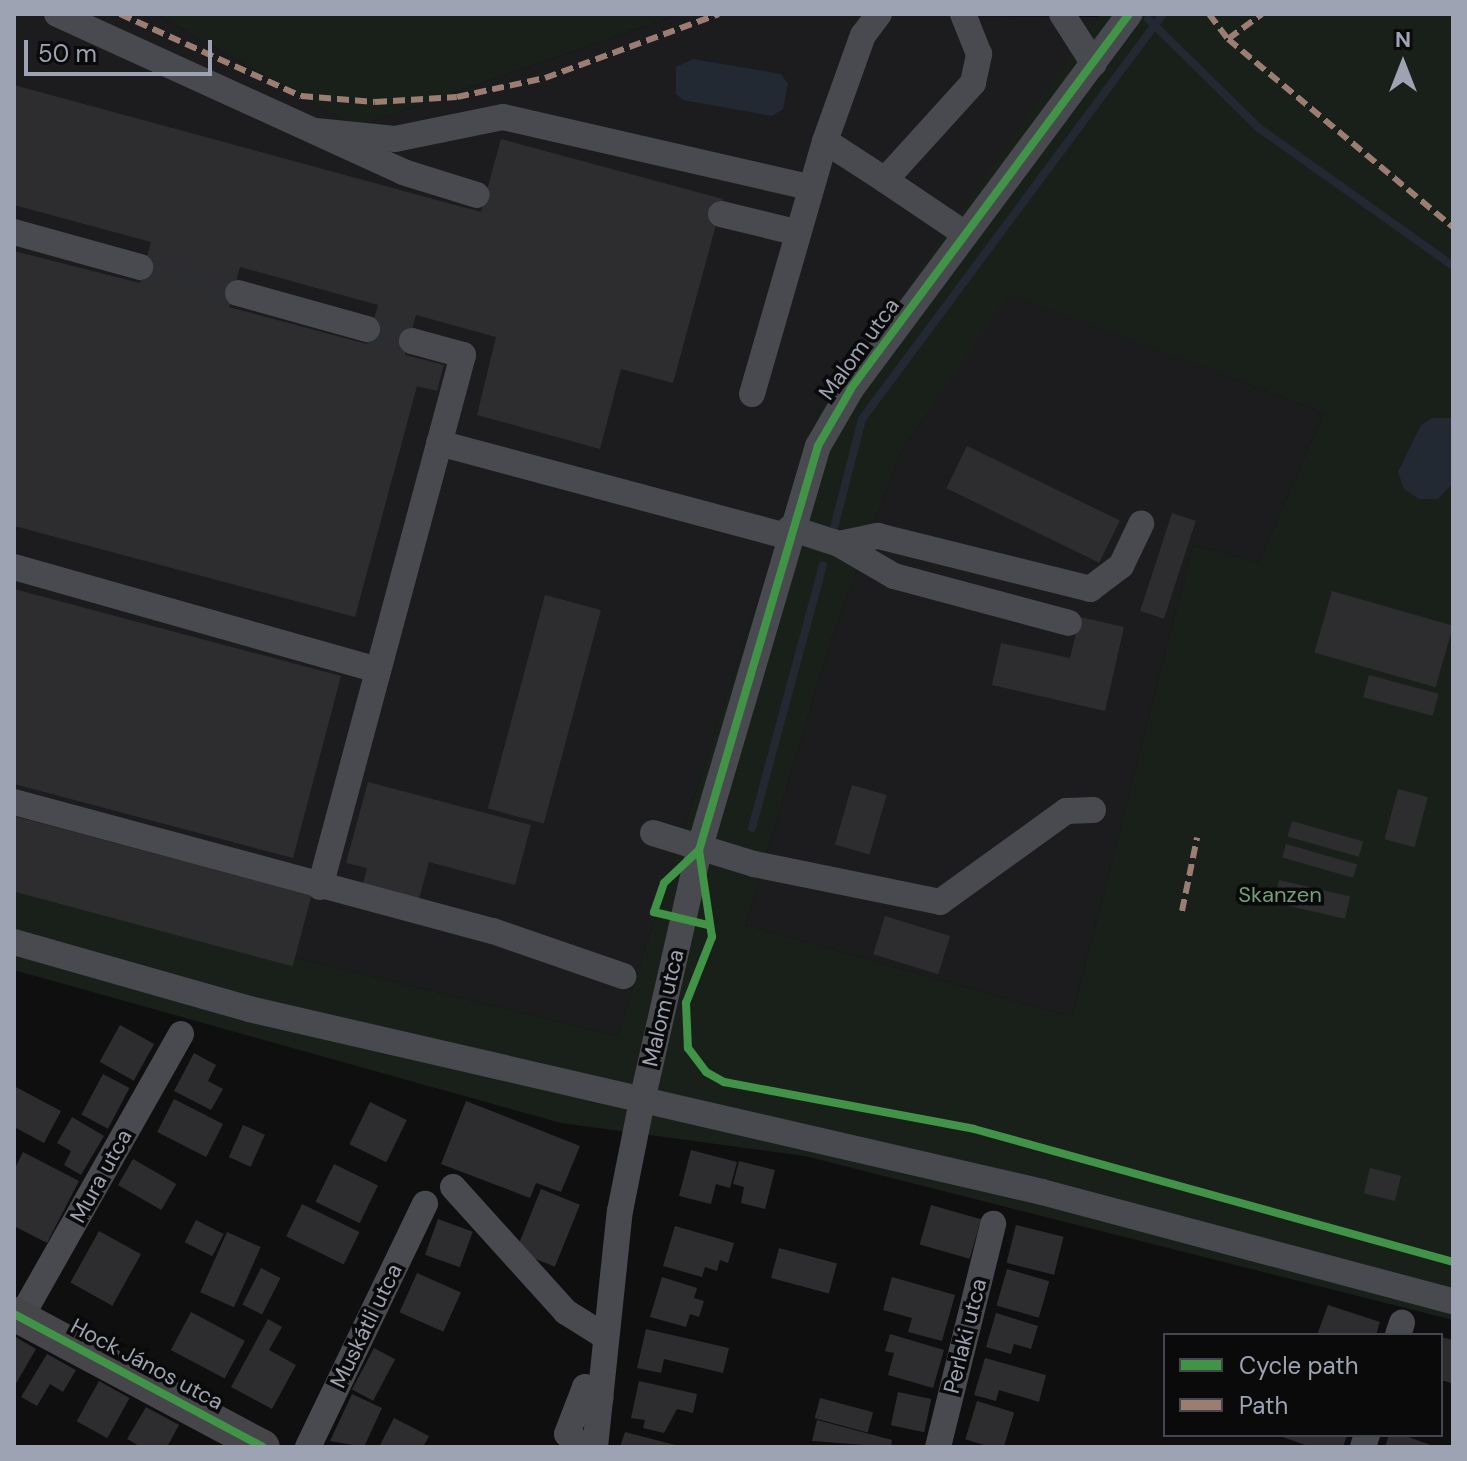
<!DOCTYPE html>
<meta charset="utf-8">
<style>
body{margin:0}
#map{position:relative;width:1467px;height:1461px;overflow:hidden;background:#0f0f10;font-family:"DM Sans",sans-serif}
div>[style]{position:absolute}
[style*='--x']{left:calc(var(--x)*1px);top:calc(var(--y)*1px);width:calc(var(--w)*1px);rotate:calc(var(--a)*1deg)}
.built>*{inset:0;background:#1c1c1e}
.green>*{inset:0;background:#19201a}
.water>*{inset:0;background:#232932}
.stream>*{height:8px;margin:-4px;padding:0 4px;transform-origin:4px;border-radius:4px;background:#232932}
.building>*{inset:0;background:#2d2d2f;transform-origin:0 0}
.minor-tunnel>*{height:26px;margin-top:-13px;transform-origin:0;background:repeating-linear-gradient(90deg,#2c2d31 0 26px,transparent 0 39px)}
.minor>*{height:26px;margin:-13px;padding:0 13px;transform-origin:13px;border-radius:13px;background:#484a50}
.major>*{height:34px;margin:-17px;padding:0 17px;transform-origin:17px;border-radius:17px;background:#46464a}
.quiet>*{height:6px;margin-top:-3px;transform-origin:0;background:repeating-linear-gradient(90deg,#9b7d72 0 12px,transparent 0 18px)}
.cycleway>*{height:8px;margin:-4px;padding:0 4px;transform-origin:4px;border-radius:4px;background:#419447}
span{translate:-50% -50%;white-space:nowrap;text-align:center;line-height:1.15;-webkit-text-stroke:7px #0a0a0b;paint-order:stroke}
.street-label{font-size:22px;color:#9ea3b3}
.park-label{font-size:22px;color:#73a07a}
.frame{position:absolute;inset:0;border:16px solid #9ea3b3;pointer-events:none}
.legend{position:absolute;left:1163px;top:1333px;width:280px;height:104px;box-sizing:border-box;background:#0a0a0b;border:2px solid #45474e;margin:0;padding:10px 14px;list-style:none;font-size:24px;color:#9ea3b3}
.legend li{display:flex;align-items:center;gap:16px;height:40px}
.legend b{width:40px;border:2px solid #45474e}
.north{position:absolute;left:1363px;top:24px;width:80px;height:80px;-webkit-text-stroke:6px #0a0a0b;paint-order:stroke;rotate:0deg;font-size:22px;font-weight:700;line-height:32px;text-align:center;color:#9ea3b3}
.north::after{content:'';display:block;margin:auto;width:28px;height:36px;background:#9ea3b3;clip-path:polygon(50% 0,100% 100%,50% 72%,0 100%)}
.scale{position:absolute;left:24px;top:40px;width:188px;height:36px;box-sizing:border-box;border:4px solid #9ea3b3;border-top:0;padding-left:10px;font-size:24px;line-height:28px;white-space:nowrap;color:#9ea3b3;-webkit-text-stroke:6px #0a0a0b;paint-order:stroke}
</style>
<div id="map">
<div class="built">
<i style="clip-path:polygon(14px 14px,156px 14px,356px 127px,680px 14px,1104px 17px,820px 408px,617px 1036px,14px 889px)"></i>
<i style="clip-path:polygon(1009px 293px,1324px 413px,1259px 562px,1193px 545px,1072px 1017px,745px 925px,831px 640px,900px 453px)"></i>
</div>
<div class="green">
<i style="clip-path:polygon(156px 14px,680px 14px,356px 127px)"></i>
<i style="clip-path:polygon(evenodd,1101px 14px,1453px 14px,1453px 1320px,805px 1156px,561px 1123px,14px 970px,14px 889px,617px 1036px,820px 408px,1101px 14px,1009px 294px,1324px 413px,1259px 562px,1193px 545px,1072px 1017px,745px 925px,831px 640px,900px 453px,1009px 294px)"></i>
</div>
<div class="water">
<i style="clip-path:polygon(693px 59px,781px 74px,788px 84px,783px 109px,772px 116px,683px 100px,676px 94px,676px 67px)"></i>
<i style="clip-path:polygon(1432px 418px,1453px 418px,1453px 483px,1438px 499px,1419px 499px,1404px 489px,1398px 472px,1421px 425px)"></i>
</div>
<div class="stream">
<i style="--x:1148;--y:19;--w:156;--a:44.5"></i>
<i style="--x:1259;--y:128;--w:238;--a:35.4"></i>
<i style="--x:833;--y:532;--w:117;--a:-75.6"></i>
<i style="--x:862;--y:419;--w:505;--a:-53.38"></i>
<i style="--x:752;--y:828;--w:272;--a:-74.9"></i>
</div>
<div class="building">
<i style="clip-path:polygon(evenodd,14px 85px,481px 212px,501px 139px,723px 199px,673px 383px,621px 369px,600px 449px,477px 415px,496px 337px,416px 315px,405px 355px,444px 365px,437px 391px,417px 386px,355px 617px,14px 526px,14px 251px,140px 283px,151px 242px,14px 205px,14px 85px,240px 267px,378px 305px,367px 344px,229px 307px,240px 267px)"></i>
<i style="left:967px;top:446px;width:170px;height:47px;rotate:26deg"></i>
<i style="left:1172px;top:513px;width:25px;height:103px;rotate:18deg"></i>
<i style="clip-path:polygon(14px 589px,341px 676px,293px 858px,14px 784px)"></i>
<i style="left:1332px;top:591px;width:126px;height:64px;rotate:16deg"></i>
<i style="left:545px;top:595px;width:58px;height:221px;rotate:15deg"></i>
<i style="clip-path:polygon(1080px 617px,1124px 627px,1105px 711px,992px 685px,1001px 643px,1070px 658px)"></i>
<i style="left:1369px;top:675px;width:72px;height:23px;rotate:15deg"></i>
<i style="clip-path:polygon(368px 782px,531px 825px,515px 885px,429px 862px,419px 899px,363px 884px,367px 868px,346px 863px)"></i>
<i style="left:852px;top:785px;width:36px;height:62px;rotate:16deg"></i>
<i style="left:1398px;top:789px;width:31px;height:52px;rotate:15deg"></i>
<i style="left:14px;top:816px;width:308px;height:73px;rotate:15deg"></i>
<i style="left:1292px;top:821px;width:74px;height:16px;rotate:16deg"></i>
<i style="left:1286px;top:844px;width:74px;height:14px;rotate:16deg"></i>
<i style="left:1279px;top:880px;width:73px;height:23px;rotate:13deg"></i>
<i style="left:885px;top:916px;width:68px;height:40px;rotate:17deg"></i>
<i style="left:120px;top:1025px;width:39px;height:42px;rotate:29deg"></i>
<i style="clip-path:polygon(194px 1053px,216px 1065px,208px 1081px,223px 1089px,211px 1110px,174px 1091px)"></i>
<i style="left:103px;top:1074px;width:30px;height:46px;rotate:28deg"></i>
<i style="clip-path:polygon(14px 1086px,61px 1111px,44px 1143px,14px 1127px)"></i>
<i style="left:174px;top:1099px;width:55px;height:37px;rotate:27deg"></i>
<i style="clip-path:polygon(466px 1101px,580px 1146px,561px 1192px,536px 1183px,530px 1198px,441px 1164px)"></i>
<i style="left:370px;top:1102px;width:41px;height:47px;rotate:26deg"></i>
<i style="clip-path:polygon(72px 1117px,104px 1136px,81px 1175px,64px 1165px,71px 1151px,57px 1143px)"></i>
<i style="left:243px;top:1125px;width:24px;height:35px;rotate:24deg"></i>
<i style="clip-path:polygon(691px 1150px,737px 1162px,730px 1188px,716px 1184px,711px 1204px,679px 1196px)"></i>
<i style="clip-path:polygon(23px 1152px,79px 1181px,47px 1243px,14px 1226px,14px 1170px)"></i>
<i style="left:133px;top:1159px;width:50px;height:30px;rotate:30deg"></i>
<i style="clip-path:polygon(739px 1161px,775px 1170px,765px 1209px,741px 1203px,744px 1187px,733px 1184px)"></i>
<i style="left:334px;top:1164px;width:49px;height:42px;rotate:26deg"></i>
<i style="left:1370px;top:1168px;width:32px;height:26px;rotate:14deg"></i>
<i style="left:541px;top:1189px;width:42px;height:67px;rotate:22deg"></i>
<i style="left:302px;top:1204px;width:64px;height:36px;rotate:26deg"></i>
<i style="left:931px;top:1205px;width:52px;height:41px;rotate:16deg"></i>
<i style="left:438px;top:1219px;width:37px;height:38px;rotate:20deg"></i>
<i style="left:196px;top:1220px;width:31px;height:25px;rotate:27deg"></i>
<i style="left:1016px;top:1225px;width:49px;height:39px;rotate:14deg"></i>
<i style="clip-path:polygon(675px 1226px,734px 1243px,728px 1263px,720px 1260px,717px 1271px,705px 1267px,702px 1277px,663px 1266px)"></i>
<i style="left:99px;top:1231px;width:48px;height:59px;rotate:29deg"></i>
<i style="left:227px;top:1232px;width:37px;height:66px;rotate:24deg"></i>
<i style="left:779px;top:1248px;width:60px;height:31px;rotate:15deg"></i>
<i style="left:261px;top:1268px;width:22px;height:41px;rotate:27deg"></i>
<i style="left:1007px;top:1269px;width:44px;height:38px;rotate:16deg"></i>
<i style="left:417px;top:1273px;width:48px;height:43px;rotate:24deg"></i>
<i style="clip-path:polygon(662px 1277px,697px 1288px,694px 1298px,704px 1301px,699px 1317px,690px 1314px,686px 1327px,650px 1317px)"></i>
<i style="clip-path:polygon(892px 1277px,955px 1295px,942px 1341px,908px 1332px,912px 1318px,883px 1310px)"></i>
<i style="clip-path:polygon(1328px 1305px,1380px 1322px,1376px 1335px,1317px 1335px)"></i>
<i style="left:191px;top:1312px;width:61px;height:43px;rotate:28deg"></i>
<i style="clip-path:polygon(996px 1313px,1038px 1326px,1031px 1349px,1014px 1344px,1011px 1354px,986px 1347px)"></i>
<i style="clip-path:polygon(268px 1319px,282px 1327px,269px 1350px,296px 1365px,272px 1409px,231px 1387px)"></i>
<i style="clip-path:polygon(646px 1329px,729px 1348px,723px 1373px,664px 1359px,661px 1373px,637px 1368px)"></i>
<i style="clip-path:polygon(890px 1334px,944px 1350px,933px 1388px,888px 1375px,894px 1353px,885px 1351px)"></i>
<i style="clip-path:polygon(14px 1336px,36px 1349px,14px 1387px)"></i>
<i style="clip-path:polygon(1441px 1337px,1453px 1340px,1451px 1383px,1441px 1380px)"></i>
<i style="left:374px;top:1348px;width:24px;height:47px;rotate:28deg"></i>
<i style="clip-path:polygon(47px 1354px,76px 1370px,63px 1392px,50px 1384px,37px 1406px,21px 1397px)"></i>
<i style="clip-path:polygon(985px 1358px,1046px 1375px,1039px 1402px,999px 1390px,996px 1401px,974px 1395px)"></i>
<i style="left:99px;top:1381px;width:35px;height:46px;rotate:29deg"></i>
<i style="clip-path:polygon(639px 1381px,697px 1394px,693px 1413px,677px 1409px,664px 1433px,643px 1428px,645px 1420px,631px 1418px)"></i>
<i style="left:898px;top:1392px;width:34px;height:34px;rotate:12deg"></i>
<i style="clip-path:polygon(352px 1394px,382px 1408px,364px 1447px,330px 1441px)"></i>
<i style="left:820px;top:1398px;width:55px;height:21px;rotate:15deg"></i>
<i style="left:977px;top:1401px;width:39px;height:40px;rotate:17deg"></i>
<i style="clip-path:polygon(146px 1407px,179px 1425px,167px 1447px,141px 1447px,127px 1439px)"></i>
<i style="clip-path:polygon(394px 1418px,429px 1436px,423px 1447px,379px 1447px)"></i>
<i style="clip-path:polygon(817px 1420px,892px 1440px,891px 1447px,812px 1441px)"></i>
<i style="clip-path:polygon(625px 1432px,679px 1446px,678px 1447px,620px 1447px)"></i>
<i style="clip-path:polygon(1277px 1435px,1347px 1435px,1343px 1447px,1311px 1447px)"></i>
<i style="clip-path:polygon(1389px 1435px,1403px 1435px,1436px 1447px,1385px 1447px)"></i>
</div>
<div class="minor-tunnel">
<i style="--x:140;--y:267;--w:101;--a:14.9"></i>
<i style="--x:367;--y:329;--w:47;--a:14.9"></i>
</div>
<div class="minor">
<i style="--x:57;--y:14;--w:380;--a:24.5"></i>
<i style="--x:403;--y:172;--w:77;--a:17.3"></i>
<i style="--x:879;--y:14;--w:26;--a:127"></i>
<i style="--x:863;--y:35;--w:113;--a:109.7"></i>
<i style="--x:825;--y:141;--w:72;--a:33"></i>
<i style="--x:885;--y:180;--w:131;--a:-47.8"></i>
<i style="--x:973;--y:83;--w:30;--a:-78"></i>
<i style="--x:979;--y:54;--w:43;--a:-111.8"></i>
<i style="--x:1062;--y:14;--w:59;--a:57.4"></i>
<i style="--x:316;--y:131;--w:79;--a:5.8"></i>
<i style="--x:395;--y:139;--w:110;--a:-11.5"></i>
<i style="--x:503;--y:117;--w:314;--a:12.9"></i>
<i style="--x:885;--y:180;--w:97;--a:34"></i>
<i style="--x:721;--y:214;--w:76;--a:13.7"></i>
<i style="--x:14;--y:232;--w:131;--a:15.5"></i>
<i style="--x:238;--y:293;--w:134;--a:15.6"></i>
<i style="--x:752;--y:394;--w:263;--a:-73.9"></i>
<i style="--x:439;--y:443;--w:362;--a:15"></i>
<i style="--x:790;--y:528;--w:52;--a:18.1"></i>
<i style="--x:839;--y:544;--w:64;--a:30.2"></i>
<i style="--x:894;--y:576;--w:181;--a:15"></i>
<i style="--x:839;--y:544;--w:40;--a:-12"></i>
<i style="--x:878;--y:536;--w:219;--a:14"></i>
<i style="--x:1090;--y:589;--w:39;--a:-37"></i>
<i style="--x:1121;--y:566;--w:47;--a:-64.5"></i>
<i style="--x:14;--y:567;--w:378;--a:15.8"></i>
<i style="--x:14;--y:802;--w:496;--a:15.1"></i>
<i style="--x:493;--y:931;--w:138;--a:19.1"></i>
<i style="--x:653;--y:833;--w:106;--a:17.1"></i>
<i style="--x:754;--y:864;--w:190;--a:11.5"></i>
<i style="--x:940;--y:902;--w:155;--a:-35.8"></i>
<i style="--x:1066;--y:811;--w:27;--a:-2"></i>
<i style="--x:320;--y:887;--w:551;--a:-74.95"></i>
<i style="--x:463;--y:355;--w:53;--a:-164.6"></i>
<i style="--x:14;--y:942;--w:244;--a:15.9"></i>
<i style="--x:249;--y:1009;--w:814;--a:12.99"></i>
<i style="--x:1042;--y:1192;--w:425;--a:14.9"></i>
<i style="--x:453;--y:1187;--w:169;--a:47.9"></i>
<i style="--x:566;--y:1312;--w:47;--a:32"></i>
<i style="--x:21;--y:1317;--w:325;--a:-60.5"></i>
<i style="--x:1398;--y:1335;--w:13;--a:-72"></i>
<i style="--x:308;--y:1447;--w:270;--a:-64.3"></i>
<i style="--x:585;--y:1447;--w:22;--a:-144"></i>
<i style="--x:567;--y:1434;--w:50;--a:-69"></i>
<i style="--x:585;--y:1387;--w:19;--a:35"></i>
<i style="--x:595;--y:1447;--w:237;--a:-84"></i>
<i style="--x:620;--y:1211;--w:112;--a:-78.7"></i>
<i style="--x:642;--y:1101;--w:257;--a:-77.2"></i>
<i style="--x:699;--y:850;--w:421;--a:-73.6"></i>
<i style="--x:818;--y:446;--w:66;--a:-59.9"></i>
<i style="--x:851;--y:389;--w:467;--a:-53.4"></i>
<i style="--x:938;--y:1447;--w:230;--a:-76.1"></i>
<i style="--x:1363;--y:1447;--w:13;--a:-72"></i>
</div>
<div class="major">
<i style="--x:14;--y:1314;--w:282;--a:28.1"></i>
</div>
<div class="quiet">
<i style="--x:120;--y:14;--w:199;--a:24.4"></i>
<i style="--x:301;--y:96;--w:74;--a:4.6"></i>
<i style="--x:375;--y:102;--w:82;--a:-3.5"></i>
<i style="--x:457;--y:97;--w:90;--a:-12.2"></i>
<i style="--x:545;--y:78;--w:185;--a:-20.2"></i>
<i style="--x:1209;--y:14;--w:31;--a:53"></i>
<i style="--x:1228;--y:39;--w:293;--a:39.9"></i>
<i style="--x:1228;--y:39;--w:42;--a:-36.3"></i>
<i style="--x:1182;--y:911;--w:75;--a:-78.4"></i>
</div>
<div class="cycleway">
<i style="--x:1129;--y:14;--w:467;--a:126.6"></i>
<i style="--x:851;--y:389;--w:66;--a:120.1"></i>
<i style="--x:818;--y:446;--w:421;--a:106.4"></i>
<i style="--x:699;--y:850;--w:88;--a:81.5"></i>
<i style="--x:712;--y:937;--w:71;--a:111.5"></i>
<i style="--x:686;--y:1003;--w:45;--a:87.5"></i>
<i style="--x:688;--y:1048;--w:30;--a:53"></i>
<i style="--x:706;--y:1072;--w:21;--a:29"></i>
<i style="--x:724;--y:1082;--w:254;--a:10.6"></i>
<i style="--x:974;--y:1129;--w:497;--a:15.5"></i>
<i style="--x:699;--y:850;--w:48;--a:136.7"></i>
<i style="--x:664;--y:883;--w:31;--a:109"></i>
<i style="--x:654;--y:912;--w:56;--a:13.5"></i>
<i style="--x:14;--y:1314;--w:282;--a:28.1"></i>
</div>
<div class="street-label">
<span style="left:859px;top:349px;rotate:-54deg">Malom utca</span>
<span style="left:663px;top:1008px;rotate:-77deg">Malom utca</span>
<span style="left:101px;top:1176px;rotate:-61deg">Mura utca</span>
<span style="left:366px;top:1326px;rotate:-64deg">Muskátli utca</span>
<span style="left:965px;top:1336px;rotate:-76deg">Perlaki utca</span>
<span style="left:147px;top:1364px;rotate:28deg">Hock János utca</span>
</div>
<div class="park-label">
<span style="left:1280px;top:895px">Skanzen</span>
</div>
<div class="frame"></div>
<ul class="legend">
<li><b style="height:10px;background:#419447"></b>Cycle path</li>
<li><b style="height:10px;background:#9b7d72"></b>Path</li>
</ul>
<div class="north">N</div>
<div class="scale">50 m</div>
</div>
